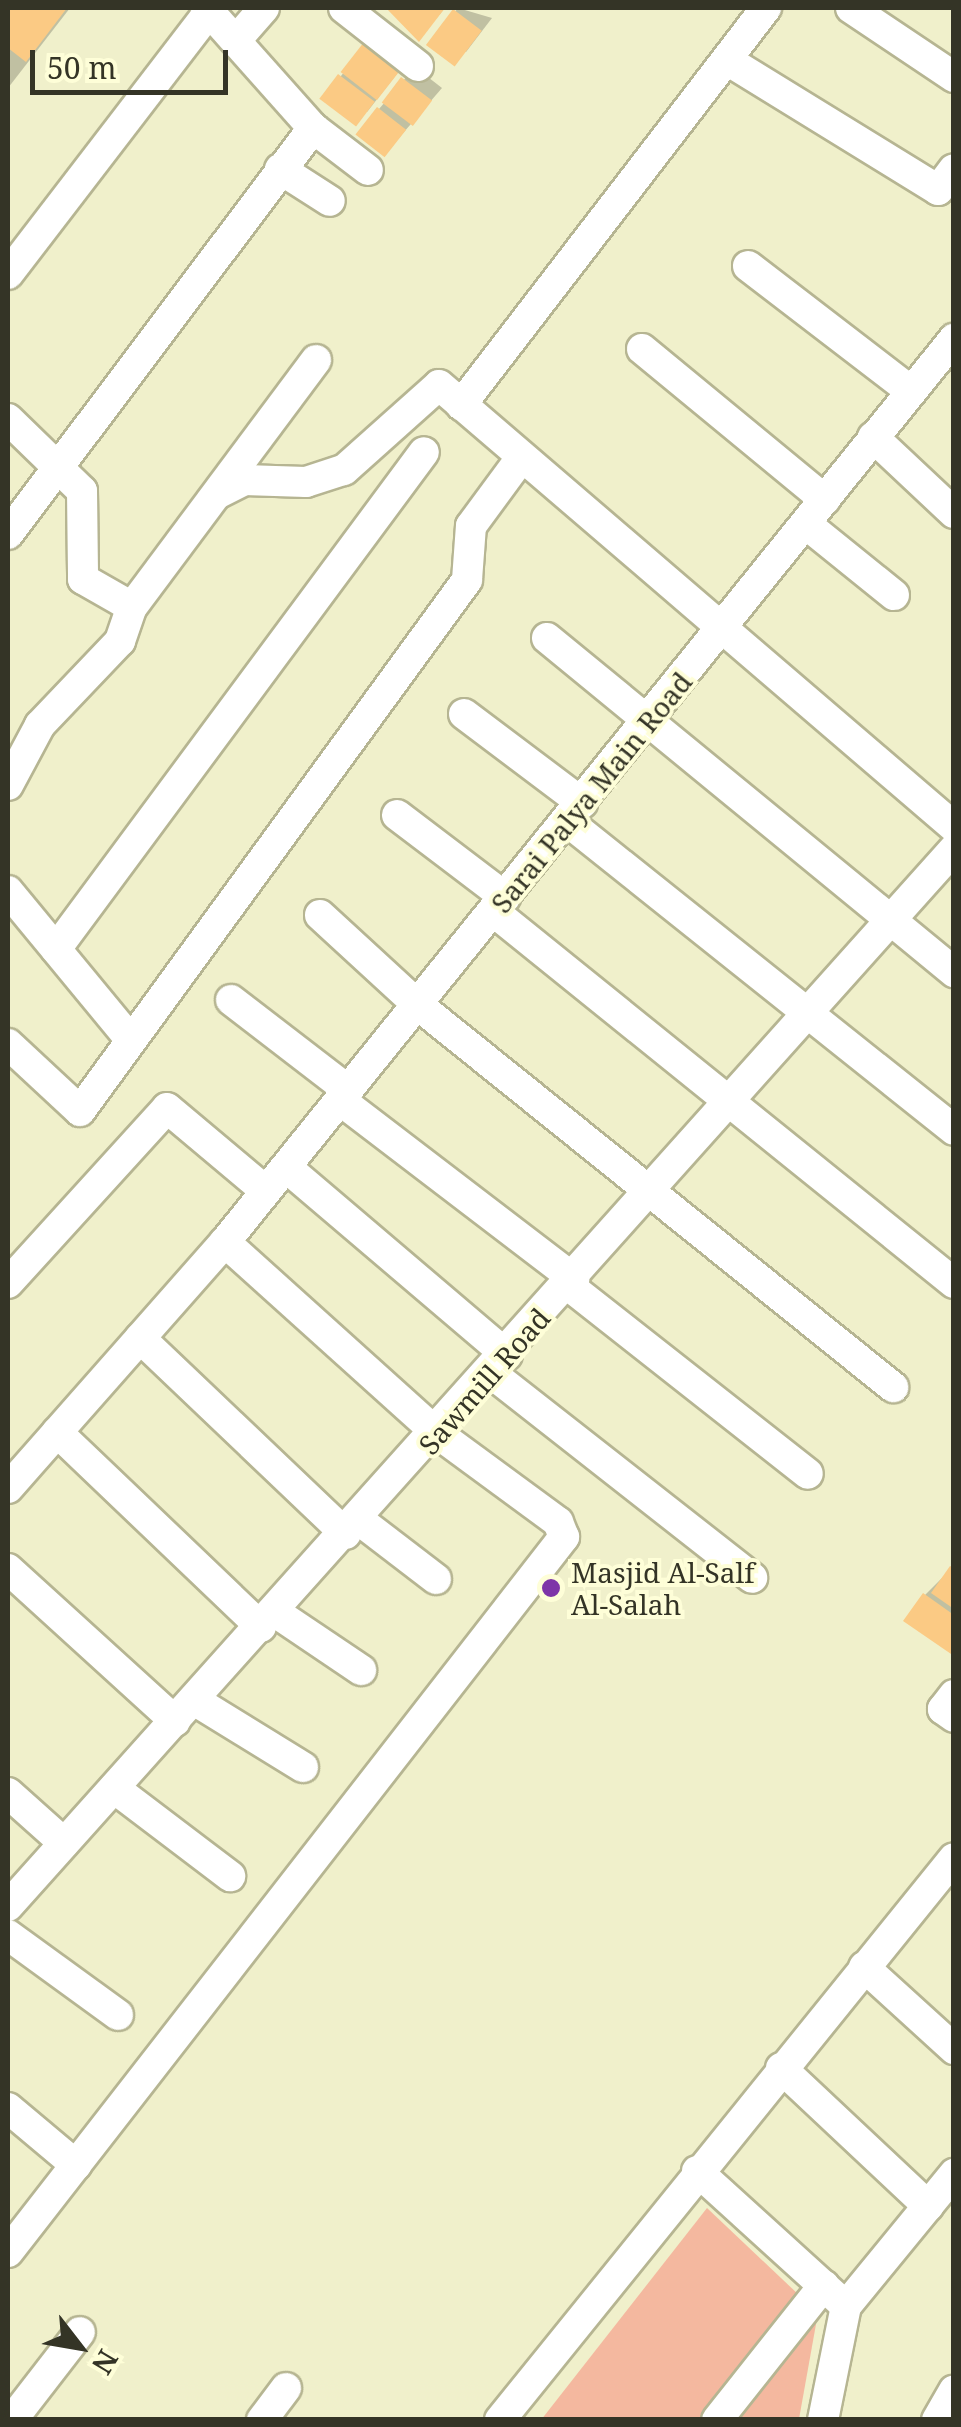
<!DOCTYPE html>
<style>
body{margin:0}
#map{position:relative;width:961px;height:2427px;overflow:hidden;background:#f0f0cb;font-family:"Noto Serif",serif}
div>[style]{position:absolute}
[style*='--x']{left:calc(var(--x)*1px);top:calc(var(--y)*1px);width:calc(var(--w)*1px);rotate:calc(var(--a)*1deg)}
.green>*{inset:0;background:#f4b89f}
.shadow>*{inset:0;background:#0003}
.building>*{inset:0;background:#fbca84;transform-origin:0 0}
.roads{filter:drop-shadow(2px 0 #b6b592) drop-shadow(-2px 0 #b6b592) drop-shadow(0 2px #b6b592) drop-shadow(0 -2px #b6b592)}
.minor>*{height:30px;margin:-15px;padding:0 15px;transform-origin:15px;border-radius:15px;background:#fff}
.dots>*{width:28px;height:28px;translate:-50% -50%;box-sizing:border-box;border:5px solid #fefed8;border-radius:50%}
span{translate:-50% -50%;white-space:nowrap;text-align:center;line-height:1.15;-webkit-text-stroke:8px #fefed8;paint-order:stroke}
.street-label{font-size:28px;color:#343426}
.poi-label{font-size:28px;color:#343426}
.left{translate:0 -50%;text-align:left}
.frame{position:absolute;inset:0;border:10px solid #343426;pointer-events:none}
.north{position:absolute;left:30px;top:2297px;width:100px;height:100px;-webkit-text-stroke:8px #fefed8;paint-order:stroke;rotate:121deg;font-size:28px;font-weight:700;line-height:40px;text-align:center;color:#343426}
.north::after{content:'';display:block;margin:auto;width:35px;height:45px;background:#343426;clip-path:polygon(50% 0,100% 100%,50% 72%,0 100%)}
.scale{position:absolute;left:30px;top:50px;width:198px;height:45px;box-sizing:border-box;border:5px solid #343426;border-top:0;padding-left:12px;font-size:30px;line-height:35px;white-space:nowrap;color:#343426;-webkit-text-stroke:8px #fefed8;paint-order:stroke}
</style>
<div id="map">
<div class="green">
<i style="clip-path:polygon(707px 2208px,818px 2313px,799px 2419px,541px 2420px)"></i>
</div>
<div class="shadow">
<i style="clip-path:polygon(8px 8px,70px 8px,8px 88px)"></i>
<i style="clip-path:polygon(389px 8px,445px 8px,419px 39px)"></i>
<i style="clip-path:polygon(458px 8px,492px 18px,466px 52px,429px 44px)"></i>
<i style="clip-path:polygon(366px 44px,410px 57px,367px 112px,323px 99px)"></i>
<i style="clip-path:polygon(415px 67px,442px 88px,385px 154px,379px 109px)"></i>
<i style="clip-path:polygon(954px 1566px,954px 1653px,925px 1595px)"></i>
</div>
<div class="building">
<i style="clip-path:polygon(8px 8px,67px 8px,26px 62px,8px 48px)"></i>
<i style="clip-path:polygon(386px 8px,445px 8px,419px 42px)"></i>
<i style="left:453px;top:9px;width:36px;height:45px;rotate:37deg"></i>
<i style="left:364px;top:42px;width:46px;height:38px;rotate:38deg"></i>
<i style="left:338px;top:74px;width:46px;height:31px;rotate:37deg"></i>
<i style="left:401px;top:77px;width:39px;height:32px;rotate:37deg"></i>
<i style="left:377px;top:107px;width:37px;height:35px;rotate:38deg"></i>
<i style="clip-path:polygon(950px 1566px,954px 1568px,954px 1609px,931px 1593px)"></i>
<i style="clip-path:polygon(923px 1593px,954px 1615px,954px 1656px,903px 1621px)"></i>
</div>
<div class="roads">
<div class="minor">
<i style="--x:344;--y:8;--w:94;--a:38.1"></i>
<i style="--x:851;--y:8;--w:124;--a:33.8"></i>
<i style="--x:237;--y:39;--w:41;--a:-48.9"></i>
<i style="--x:727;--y:60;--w:248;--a:31.6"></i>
<i style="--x:938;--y:190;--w:26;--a:-53"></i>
<i style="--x:313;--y:128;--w:69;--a:37.4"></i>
<i style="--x:280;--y:169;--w:59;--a:32.6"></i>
<i style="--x:748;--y:266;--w:205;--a:37.5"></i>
<i style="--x:8;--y:274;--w:332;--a:-52.5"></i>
<i style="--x:642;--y:349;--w:237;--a:39.5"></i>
<i style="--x:461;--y:405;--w:501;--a:-52.47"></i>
<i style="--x:8;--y:419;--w:103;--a:44.2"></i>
<i style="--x:82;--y:491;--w:88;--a:89.3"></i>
<i style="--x:83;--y:579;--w:56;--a:29.7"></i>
<i style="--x:873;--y:437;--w:111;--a:43.2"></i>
<i style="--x:217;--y:494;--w:30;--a:-27"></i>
<i style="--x:244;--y:480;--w:62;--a:1.8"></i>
<i style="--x:306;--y:482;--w:40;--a:-18"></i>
<i style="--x:344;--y:470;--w:127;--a:-41.8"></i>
<i style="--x:439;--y:385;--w:679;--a:40.64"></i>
<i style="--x:806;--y:524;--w:113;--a:38.9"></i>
<i style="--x:8;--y:534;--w:508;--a:-53.08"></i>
<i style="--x:313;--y:128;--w:161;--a:-131.7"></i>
<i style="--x:547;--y:638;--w:527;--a:39.37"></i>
<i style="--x:464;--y:714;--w:148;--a:37"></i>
<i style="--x:8;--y:785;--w:68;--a:-61.9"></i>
<i style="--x:40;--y:725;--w:116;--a:-46.4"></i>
<i style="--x:120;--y:641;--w:36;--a:-71"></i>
<i style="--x:132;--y:607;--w:308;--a:-53.3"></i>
<i style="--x:397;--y:815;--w:136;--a:37.2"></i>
<i style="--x:567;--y:821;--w:495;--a:38.6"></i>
<i style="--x:8;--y:891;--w:193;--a:50.5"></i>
<i style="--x:493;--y:911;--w:592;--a:38.9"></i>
<i style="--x:320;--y:915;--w:133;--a:42.6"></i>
<i style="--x:418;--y:1005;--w:610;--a:38.81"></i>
<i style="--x:56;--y:949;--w:618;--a:-53.48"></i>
<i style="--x:231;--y:1000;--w:148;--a:37.6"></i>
<i style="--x:8;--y:1044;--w:98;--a:42.9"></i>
<i style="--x:80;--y:1111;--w:657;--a:-53.91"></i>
<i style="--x:467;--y:580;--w:54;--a:-85.8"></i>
<i style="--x:471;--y:526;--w:84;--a:-53.7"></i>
<i style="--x:340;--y:1100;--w:295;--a:37.4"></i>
<i style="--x:286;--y:1167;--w:290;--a:40.4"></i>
<i style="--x:8;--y:1283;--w:236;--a:-47.7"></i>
<i style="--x:167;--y:1108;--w:129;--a:40"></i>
<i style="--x:568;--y:1285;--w:305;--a:38.2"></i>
<i style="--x:140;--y:1338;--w:284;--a:43.6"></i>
<i style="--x:491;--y:1373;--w:332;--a:38.1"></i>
<i style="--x:57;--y:1432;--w:282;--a:43.7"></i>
<i style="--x:8;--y:1488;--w:328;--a:-48.6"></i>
<i style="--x:225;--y:1242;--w:1161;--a:-51.09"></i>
<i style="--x:359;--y:1520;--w:97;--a:37.5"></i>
<i style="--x:8;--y:1569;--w:226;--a:42.3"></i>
<i style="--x:275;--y:1612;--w:104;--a:34"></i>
<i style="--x:954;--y:1695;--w:18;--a:128"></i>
<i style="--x:943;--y:1709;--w:14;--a:36"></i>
<i style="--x:194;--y:1700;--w:128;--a:31.6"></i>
<i style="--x:114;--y:1788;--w:146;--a:37.2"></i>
<i style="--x:8;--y:1793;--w:75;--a:41.8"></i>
<i style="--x:8;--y:1906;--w:1419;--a:-48.17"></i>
<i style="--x:8;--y:1935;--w:136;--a:36"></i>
<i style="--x:864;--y:1967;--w:122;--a:42.3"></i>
<i style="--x:781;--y:2068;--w:202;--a:43.2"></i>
<i style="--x:8;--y:2108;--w:89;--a:40"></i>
<i style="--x:697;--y:2171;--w:201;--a:42.2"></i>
<i style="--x:8;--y:2252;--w:906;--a:-52.13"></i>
<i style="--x:564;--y:1537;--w:16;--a:-112"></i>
<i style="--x:558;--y:1522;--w:149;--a:-143.7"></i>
<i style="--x:438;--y:1434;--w:287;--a:-138"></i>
<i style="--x:12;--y:2420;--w:111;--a:-52.3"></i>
<i style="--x:262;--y:2420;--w:40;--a:-53"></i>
<i style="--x:500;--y:2420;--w:722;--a:-51.07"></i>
<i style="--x:717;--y:2420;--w:172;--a:-51.6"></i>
<i style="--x:823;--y:2420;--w:116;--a:-78.6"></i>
<i style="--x:846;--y:2306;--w:171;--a:-50.7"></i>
<i style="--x:937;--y:2420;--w:34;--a:-60"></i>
</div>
</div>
<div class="dots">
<i style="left:551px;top:1588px;background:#7e35a8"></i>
</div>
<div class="street-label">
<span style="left:591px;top:792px;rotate:-51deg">Sarai Palya Main Road</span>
<span style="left:484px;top:1381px;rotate:-49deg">Sawmill Road</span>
</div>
<div class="poi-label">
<span class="left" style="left:571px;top:1588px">Masjid Al-Salf<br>Al-Salah</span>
</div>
<div class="frame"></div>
<div class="north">N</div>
<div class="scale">50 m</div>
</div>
